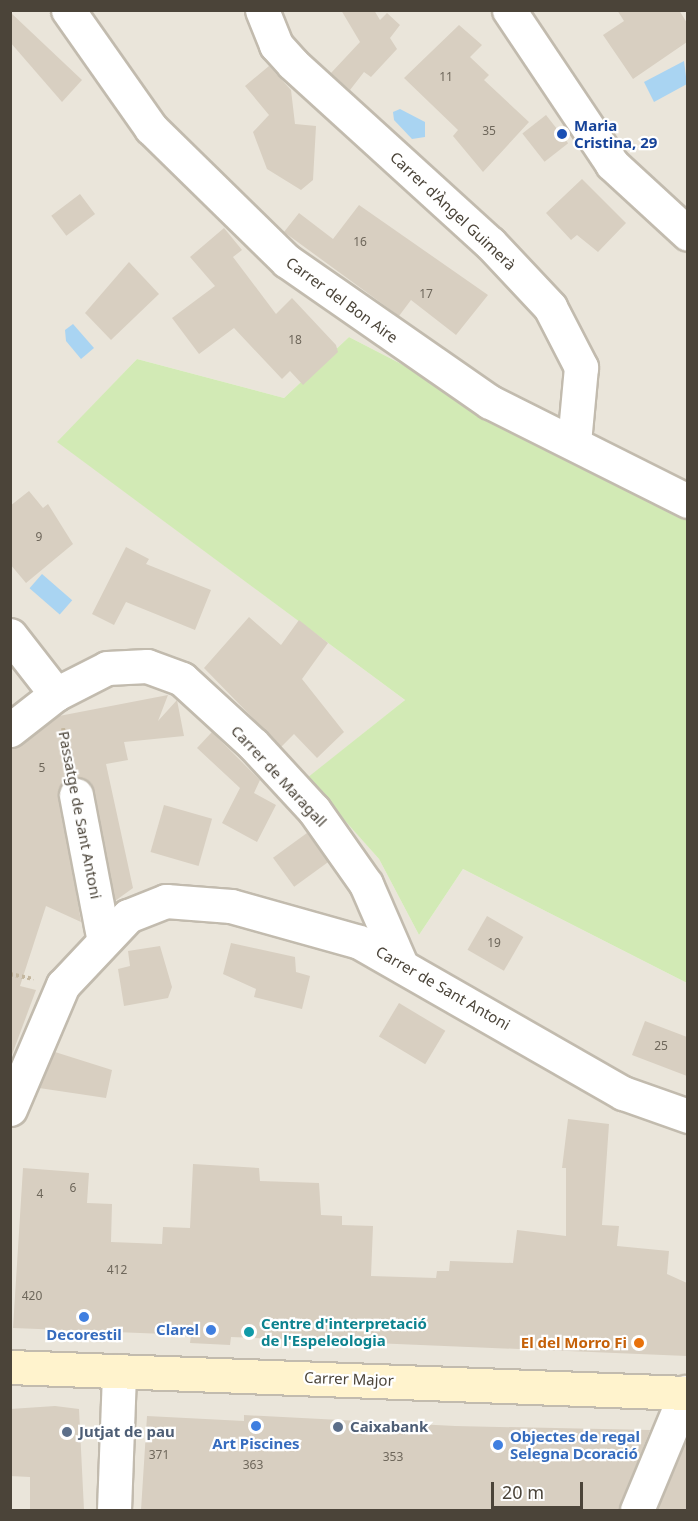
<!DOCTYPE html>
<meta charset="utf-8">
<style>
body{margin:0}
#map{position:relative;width:698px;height:1521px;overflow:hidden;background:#f6f3ec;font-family:"Noto Sans",sans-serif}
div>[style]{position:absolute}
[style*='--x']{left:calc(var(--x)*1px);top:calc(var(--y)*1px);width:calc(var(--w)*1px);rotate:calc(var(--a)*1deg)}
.residential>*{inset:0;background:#eae5da}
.green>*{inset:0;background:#d2eab5}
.water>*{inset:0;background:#a9d4f2;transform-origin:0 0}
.building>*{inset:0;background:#d8cfc1;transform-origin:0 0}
.path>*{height:4px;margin-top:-2px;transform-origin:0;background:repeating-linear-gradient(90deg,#c4b79f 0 3px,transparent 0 6px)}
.roads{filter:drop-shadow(2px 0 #c2bbae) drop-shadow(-2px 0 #c2bbae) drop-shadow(0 2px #c2bbae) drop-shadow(0 -2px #c2bbae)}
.street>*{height:33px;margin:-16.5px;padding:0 16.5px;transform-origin:16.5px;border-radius:16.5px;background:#fff}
.secondary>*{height:33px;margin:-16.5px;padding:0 16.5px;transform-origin:16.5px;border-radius:16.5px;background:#fff3cd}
.dots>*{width:16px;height:16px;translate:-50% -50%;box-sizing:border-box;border:3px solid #fff;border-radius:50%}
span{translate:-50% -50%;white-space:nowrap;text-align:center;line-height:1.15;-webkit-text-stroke:4.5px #fff;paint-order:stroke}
.number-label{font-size:12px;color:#6e675b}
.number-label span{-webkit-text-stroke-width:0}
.transit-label{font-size:15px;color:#164399;font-weight:700}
.left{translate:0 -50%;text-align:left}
.street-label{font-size:15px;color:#4b4439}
.culture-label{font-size:15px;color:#0d838f;font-weight:700}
.shop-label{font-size:15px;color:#366cbe;font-weight:700}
.right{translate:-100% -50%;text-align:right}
.food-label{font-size:15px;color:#c56008;font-weight:700}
.service-label{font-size:15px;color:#4e5e75;font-weight:700}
.frame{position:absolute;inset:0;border:12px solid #4b4439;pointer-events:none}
.scale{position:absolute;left:491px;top:1482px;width:92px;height:27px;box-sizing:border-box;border:3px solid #4b4439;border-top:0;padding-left:8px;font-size:18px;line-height:21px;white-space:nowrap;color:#4b4439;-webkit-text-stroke:4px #fff;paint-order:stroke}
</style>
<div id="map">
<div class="residential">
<i style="clip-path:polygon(10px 11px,687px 11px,687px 503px,566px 449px,349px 337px,284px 398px,137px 359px,58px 442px,405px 700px,308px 778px,379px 859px,419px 935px,463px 869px,687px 983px,687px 1510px,11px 1510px)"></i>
</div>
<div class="green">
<i style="clip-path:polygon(349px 337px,566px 449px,687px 503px,687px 983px,463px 869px,419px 935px,379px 859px,307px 778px,405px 700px,57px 442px,137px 359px,284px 398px)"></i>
</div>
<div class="water">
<i style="clip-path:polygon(684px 61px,687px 84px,654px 102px,644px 82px)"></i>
<i style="clip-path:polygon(400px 109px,425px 122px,425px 137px,412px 139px,394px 120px,393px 112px)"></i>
<i style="clip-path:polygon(73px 324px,94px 348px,81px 359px,66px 341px,65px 330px)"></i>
<i style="left:42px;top:574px;width:40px;height:19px;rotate:41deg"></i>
</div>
<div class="building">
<i style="clip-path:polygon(341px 10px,374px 10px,380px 20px,387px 13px,400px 25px,390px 38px,397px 49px,371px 77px,364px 72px,350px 90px,331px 73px,360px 42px)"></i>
<i style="clip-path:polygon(617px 10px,679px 10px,687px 23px,687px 42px,633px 79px,603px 35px,624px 21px)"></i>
<i style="clip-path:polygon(10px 12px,82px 80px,62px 102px,10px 42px)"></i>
<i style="clip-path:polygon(459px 25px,482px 45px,470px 57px,489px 75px,484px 80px,529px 122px,483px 172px,453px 136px,458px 130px,404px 78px)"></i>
<i style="clip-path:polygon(269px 66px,291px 90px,295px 124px,316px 126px,313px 180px,301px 190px,267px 169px,253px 132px,269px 115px,245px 86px)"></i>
<i style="left:546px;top:115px;width:36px;height:30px;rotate:52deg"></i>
<i style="clip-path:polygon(582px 179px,626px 223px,598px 252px,577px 235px,571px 240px,546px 213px)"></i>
<i style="left:80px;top:194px;width:25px;height:36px;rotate:53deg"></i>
<i style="clip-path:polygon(359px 205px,488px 295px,456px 335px,411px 300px,399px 316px,284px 232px,299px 213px,333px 239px)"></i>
<i style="clip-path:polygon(224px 228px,242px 250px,233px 257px,276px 314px,292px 298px,336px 345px,338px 352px,303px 385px,290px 371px,282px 379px,234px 328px,199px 354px,172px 318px,215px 286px,190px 257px)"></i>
<i style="clip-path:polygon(129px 262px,159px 294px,111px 340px,85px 313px)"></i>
<i style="clip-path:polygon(29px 491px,43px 508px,48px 504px,73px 544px,26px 583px,10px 564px,10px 506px)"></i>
<i style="clip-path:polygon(126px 547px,149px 559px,146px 564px,211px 590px,195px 630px,126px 602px,114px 625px,92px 614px)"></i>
<i style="clip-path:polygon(249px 617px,281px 645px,299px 620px,328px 643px,302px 679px,344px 732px,317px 758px,294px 734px,281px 747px,204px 668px)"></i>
<i style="clip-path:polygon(168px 695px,158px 721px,177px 700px,184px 736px,124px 742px,128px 760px,106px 764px,133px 888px,115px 901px,91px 783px,73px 777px,59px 788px,81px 922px,46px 906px,20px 986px,36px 990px,10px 1060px,10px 749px,59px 716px)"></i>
<i style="clip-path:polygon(212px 732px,260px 780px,254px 793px,276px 805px,257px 842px,222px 823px,240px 788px,197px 748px)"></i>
<i style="left:164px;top:805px;width:50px;height:49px;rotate:16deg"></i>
<i style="left:307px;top:833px;width:36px;height:42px;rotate:54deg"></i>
<i style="left:487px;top:916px;width:42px;height:39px;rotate:30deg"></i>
<i style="clip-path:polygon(231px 943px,295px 957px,296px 972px,310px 976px,302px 1009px,254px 997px,256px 989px,223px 974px)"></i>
<i style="clip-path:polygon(160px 946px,172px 987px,168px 998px,124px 1006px,118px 969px,130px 966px,128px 951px)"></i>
<i style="left:399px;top:1003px;width:54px;height:39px;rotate:31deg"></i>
<i style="clip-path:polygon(645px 1021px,687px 1037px,687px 1076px,632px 1055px)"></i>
<i style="clip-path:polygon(55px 1052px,112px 1070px,106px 1098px,39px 1088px)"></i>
<i style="clip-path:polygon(568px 1119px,609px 1124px,602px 1225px,619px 1226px,617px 1246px,669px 1251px,667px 1274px,687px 1283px,687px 1356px,231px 1337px,230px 1345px,190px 1343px,191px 1335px,13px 1328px,23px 1168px,89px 1173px,87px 1203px,112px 1204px,111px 1242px,162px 1244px,163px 1227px,190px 1228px,193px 1164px,259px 1168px,260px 1181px,319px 1183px,321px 1215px,342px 1216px,342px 1225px,373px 1226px,371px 1276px,436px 1278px,437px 1271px,449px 1271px,450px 1261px,513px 1263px,517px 1230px,566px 1236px,566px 1168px,562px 1168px)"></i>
<i style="clip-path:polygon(55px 1406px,79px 1409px,84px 1510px,30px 1510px,30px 1477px,10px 1476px,10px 1409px)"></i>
<i style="clip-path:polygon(244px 1415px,455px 1426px,650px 1430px,619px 1510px,141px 1510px,147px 1416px,244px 1421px)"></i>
<i style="clip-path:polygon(687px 1437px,687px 1510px,657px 1510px)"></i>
</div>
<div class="path">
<i style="--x:63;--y:728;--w:38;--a:79"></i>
<i style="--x:10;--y:974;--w:24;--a:12"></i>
</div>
<div class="roads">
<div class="street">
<i style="--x:68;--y:10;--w:144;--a:54.9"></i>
<i style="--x:151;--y:128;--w:190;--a:44.4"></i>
<i style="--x:287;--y:261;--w:247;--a:34.8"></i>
<i style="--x:490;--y:402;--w:221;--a:26.6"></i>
<i style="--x:262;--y:10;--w:38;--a:68"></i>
<i style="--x:276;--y:45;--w:25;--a:48"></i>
<i style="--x:293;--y:64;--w:266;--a:42.3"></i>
<i style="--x:490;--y:243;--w:88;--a:46.8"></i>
<i style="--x:550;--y:307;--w:68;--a:62.7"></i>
<i style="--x:581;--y:367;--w:76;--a:95.3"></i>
<i style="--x:509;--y:10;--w:185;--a:56.2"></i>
<i style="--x:612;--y:164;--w:103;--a:42.6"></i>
<i style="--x:10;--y:635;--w:75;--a:52.1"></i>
<i style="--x:10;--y:730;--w:58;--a:-38"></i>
<i style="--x:56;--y:694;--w:57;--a:-27"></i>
<i style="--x:107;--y:668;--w:40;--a:-2.9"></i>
<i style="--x:147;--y:666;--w:37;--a:20"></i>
<i style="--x:182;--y:679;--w:96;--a:42.5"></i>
<i style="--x:253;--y:744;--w:90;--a:47.3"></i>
<i style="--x:314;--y:810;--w:90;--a:54.9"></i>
<i style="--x:366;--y:884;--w:83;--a:66.5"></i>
<i style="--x:76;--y:795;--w:145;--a:79.2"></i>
<i style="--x:10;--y:1109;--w:135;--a:-66.9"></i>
<i style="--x:63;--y:985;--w:95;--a:-46.7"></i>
<i style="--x:128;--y:916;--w:41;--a:-21.5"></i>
<i style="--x:166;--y:901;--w:65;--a:4.4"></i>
<i style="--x:231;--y:906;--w:133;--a:15.7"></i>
<i style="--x:359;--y:942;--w:304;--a:29.8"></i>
<i style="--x:623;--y:1093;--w:69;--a:19.5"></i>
<i style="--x:114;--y:1510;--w:139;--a:-87.9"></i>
<i style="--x:637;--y:1510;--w:128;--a:-67.4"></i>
</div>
<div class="secondary">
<i style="--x:10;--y:1367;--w:678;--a:2.2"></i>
</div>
</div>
<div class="dots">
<i style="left:562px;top:134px;background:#1a4fb4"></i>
<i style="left:84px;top:1317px;background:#3f7fe0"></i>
<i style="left:211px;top:1330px;background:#3f7fe0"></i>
<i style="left:249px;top:1332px;background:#0f9aa8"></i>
<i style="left:639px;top:1343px;background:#e8710a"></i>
<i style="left:256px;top:1426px;background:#3f7fe0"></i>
<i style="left:338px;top:1427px;background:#5c6f8a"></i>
<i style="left:67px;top:1432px;background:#5c6f8a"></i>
<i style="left:498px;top:1445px;background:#3f7fe0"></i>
</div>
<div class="number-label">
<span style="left:446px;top:77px">11</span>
<span style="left:489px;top:131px">35</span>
<span style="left:360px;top:242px">16</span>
<span style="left:426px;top:294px">17</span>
<span style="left:295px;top:340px">18</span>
<span style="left:39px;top:537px">9</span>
<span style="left:42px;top:768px">5</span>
<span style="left:494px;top:943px">19</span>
<span style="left:661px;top:1046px">25</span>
<span style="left:73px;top:1188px">6</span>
<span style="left:40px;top:1194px">4</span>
<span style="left:117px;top:1270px">412</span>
<span style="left:32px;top:1296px">420</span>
<span style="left:159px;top:1455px">371</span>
<span style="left:393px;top:1457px">353</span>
<span style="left:253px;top:1465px">363</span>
</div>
<div class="transit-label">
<span class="left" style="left:574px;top:134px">Maria<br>Cristina, 29</span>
</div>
<div class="street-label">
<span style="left:453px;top:211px;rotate:43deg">Carrer d'Àngel Guimerà</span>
<span style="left:342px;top:300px;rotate:36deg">Carrer del Bon Aire</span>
<span style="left:279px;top:776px;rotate:47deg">Carrer de Maragall</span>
<span style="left:80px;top:815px;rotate:79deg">Passatge de Sant Antoni</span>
<span style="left:443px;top:988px;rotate:30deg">Carrer de Sant Antoni</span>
<span style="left:349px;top:1379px;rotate:2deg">Carrer Major</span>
</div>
<div class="culture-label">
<span class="left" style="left:261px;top:1332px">Centre d'interpretació<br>de l'Espeleologia</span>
</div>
<div class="shop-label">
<span class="right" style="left:199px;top:1330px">Clarel</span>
<span style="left:84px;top:1335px">Decorestil</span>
<span class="left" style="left:510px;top:1445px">Objectes de regal<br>Selegna Dcoració</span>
<span style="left:256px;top:1444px">Art Piscines</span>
</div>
<div class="food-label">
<span class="right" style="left:627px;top:1343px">El del Morro Fi</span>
</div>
<div class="service-label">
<span class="left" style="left:350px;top:1427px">Caixabank</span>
<span class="left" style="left:79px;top:1432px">Jutjat de pau</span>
</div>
<div class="frame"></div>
<div class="scale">20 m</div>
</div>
